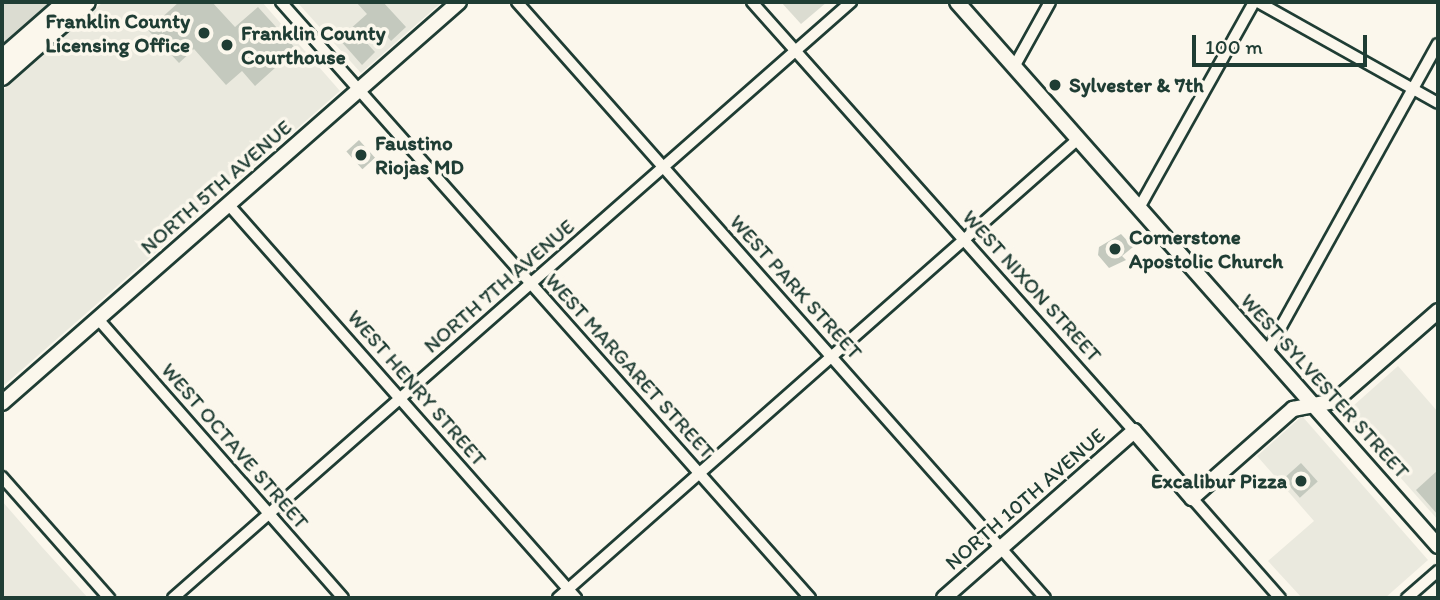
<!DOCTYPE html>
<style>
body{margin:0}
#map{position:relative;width:1440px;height:600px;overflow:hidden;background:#fbf7ec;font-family:Itim,sans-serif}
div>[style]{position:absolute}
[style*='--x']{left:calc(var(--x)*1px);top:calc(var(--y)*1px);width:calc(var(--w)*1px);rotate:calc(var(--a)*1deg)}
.built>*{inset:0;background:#eae9de}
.green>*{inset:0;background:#dbdcd1}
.building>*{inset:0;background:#c4c9be;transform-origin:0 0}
.roads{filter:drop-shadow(2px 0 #1f3d34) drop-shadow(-2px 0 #1f3d34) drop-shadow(0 2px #1f3d34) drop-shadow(0 -2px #1f3d34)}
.minor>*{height:10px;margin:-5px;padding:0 5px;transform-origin:5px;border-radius:5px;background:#fbf7ec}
.tertiary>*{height:14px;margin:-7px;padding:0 7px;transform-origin:7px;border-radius:7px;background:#fbf7ec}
.secondary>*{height:16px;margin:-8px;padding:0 8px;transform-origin:8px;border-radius:8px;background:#fbf7ec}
.dots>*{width:19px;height:19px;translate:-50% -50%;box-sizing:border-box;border:4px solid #fbf7ec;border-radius:50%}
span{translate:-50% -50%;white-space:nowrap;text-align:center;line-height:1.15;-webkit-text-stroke:7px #fbf7ec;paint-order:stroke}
.poi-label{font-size:21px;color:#1f3d34;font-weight:700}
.right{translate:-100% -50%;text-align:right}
.left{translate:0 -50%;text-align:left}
.street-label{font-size:21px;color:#1f3d34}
.frame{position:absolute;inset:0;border:4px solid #1f3d34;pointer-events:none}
.scale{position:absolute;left:1192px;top:35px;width:175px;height:32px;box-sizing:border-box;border:4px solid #1f3d34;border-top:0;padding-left:9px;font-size:21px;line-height:24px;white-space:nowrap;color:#1f3d34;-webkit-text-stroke:5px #fbf7ec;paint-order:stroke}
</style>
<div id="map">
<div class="built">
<i style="clip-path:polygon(103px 2px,262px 2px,340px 91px,2px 387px,2px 91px)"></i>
<i style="clip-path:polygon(297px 2px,442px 2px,361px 73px)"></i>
<i style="clip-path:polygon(1398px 366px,1438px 412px,1438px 520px,1344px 414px)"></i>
<i style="clip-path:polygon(1302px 416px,1428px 560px,1385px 598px,1302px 598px,1268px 561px,1314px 521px,1257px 456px)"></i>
<i style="clip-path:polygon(2px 501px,42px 547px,88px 598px,2px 598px)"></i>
</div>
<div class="green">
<i style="clip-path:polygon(2px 2px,58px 2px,2px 51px)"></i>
<i style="clip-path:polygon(781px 2px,827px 2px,801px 24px)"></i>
</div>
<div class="building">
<i style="clip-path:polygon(179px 2px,212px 2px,235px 27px,258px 7px,296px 49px,255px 86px,242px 71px,226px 85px,194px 49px,179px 63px,148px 30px)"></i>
<i style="clip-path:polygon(356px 2px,383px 2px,406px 27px,391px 41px,380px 28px,365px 41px,375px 52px,362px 65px,339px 39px,367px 14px)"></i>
<i style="left:359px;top:140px;width:24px;height:17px;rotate:48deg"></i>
<i style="clip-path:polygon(1121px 234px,1133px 247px,1122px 256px,1126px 260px,1109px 268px,1098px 255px,1099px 247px)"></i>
<i style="left:1301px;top:463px;width:25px;height:24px;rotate:48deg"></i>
<i style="clip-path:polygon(1438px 470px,1438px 515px,1416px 490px)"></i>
</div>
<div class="roads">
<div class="minor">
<i style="--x:281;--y:2;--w:797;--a:48.41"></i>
<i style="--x:517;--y:2;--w:796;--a:48.46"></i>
<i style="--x:752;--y:2;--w:574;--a:48.32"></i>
<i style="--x:1258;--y:2;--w:206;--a:29.3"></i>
<i style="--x:1014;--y:67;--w:74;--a:-61"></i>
<i style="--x:228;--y:204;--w:526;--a:48.55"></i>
<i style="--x:1139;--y:208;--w:236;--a:-60.8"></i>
<i style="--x:98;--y:319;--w:371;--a:48.7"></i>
<i style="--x:1267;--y:352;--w:352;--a:-61"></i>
<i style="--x:2;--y:477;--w:162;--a:48.5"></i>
<i style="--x:1192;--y:498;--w:133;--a:48.7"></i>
<i style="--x:173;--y:598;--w:903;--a:-41.32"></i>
<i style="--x:558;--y:598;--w:694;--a:-41.43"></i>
<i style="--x:1407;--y:598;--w:41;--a:-41.1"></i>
</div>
<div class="tertiary">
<i style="--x:957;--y:2;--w:726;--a:48.52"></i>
<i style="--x:2;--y:403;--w:608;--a:-41.27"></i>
<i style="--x:944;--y:598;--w:253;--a:-41.3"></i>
<i style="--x:1134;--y:431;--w:89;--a:49.1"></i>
<i style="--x:1192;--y:498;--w:135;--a:-41.4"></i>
<i style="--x:1293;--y:409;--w:43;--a:-10.8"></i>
<i style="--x:1335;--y:401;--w:137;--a:-41.1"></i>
</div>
<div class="secondary">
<i style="--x:2;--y:58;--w:85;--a:-41.2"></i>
<i style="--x:2;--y:77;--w:113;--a:-41.4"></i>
</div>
</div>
<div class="dots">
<i style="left:204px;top:33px;background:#1f3d34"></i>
<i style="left:227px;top:45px;background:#1f3d34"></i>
<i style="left:1055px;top:85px;background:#1f3d34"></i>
<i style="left:361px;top:155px;background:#1f3d34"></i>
<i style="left:1115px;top:249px;background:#1f3d34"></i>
<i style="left:1301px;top:481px;background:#1f3d34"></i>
</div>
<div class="poi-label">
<span class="right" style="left:190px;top:33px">Franklin County<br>Licensing Office</span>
<span class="left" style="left:241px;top:45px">Franklin County<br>Courthouse</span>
<span class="left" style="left:1069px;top:85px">Sylvester &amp; 7th</span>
<span class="left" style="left:375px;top:155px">Faustino<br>Riojas MD</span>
<span class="left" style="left:1129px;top:249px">Cornerstone<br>Apostolic Church</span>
<span class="right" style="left:1287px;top:481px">Excalibur Pizza</span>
</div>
<div class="street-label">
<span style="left:216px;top:187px;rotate:-41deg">NORTH 5TH AVENUE</span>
<span style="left:499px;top:286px;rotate:-41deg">NORTH 7TH AVENUE</span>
<span style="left:1032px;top:286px;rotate:48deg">WEST NIXON STREET</span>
<span style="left:796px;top:287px;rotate:48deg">WEST PARK STREET</span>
<span style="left:630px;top:366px;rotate:48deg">WEST MARGARET STREET</span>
<span style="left:1325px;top:386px;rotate:48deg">WEST SYLVESTER STREET</span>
<span style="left:417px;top:388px;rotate:49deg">WEST HENRY STREET</span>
<span style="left:235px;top:446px;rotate:49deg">WEST OCTAVE STREET</span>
<span style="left:1025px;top:499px;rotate:-41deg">NORTH 10TH AVENUE</span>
</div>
<div class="frame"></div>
<div class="scale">100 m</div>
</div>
